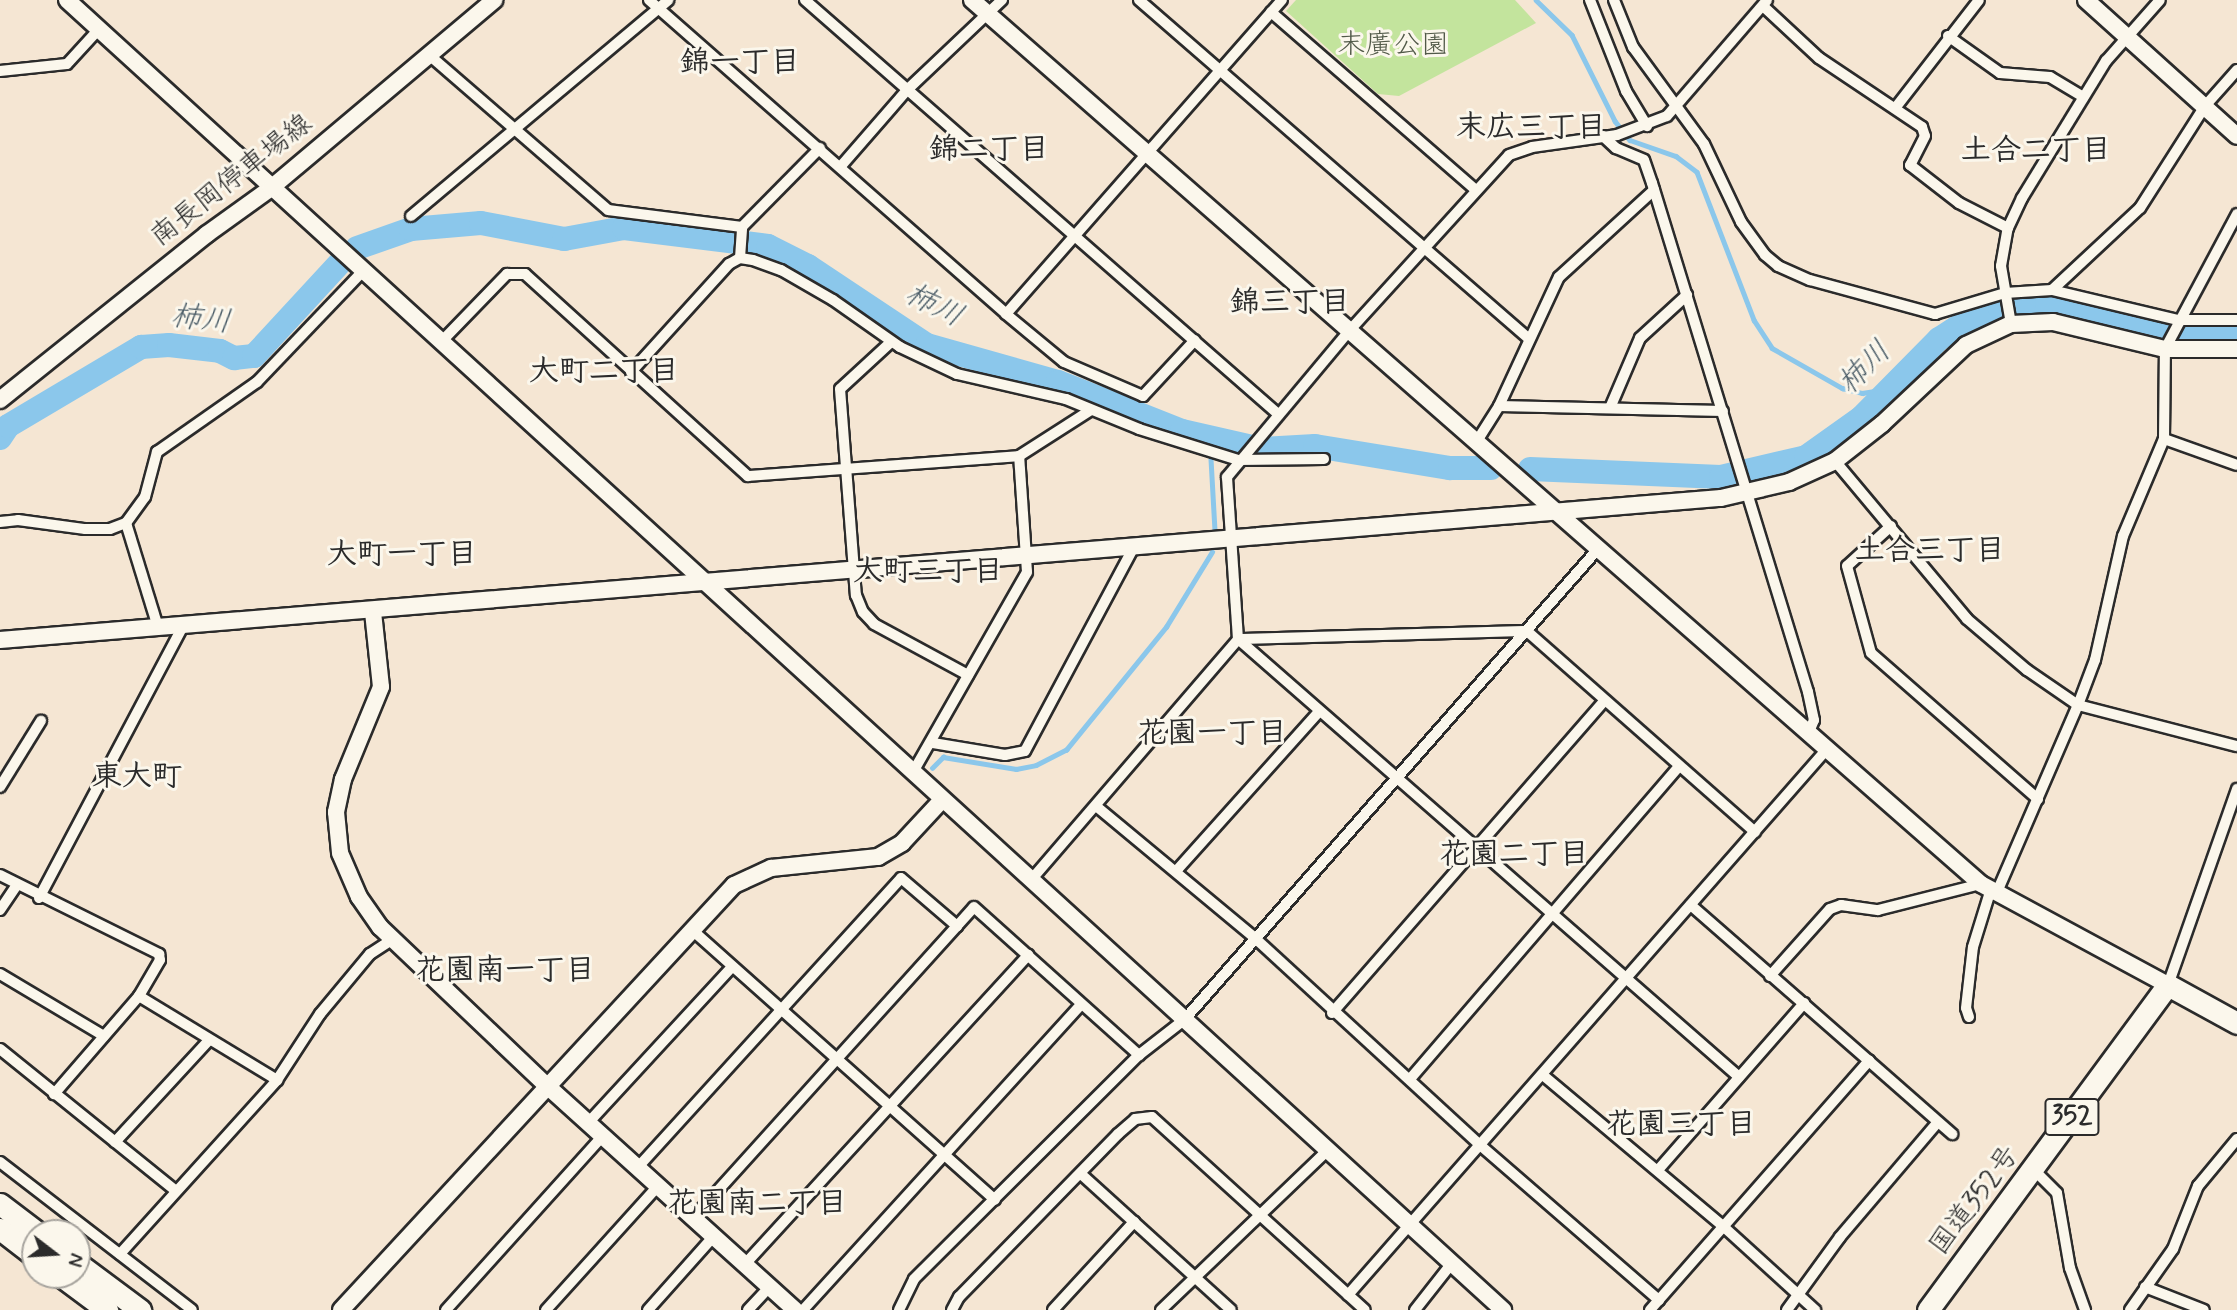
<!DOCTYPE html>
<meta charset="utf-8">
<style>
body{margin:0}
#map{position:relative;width:2237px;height:1310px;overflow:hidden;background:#f5e6d3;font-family:Mynerve,"Klee One",sans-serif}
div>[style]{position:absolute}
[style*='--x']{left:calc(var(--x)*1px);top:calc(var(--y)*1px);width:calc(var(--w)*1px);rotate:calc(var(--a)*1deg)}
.green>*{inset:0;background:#c3e49d}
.stream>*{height:4.5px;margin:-2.25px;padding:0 2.25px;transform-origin:2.25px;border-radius:2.25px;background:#8bc7eb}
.river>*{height:24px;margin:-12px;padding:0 12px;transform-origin:12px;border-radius:12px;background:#8bc7eb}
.roads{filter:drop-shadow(2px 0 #2b2b2b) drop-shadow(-2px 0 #2b2b2b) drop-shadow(0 2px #2b2b2b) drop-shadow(0 -2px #2b2b2b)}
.street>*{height:10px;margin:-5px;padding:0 5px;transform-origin:5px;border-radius:5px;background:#fbf7ec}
.secondary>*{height:16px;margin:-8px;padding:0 8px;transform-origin:8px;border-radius:8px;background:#fbf7ec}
.highway>*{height:21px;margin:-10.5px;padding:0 10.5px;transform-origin:10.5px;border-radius:10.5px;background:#fbf7ec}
span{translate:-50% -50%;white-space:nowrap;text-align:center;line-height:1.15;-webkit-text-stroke:6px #fbf7ec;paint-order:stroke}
.shield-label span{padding:2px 5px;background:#fbf7ec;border:2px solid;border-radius:5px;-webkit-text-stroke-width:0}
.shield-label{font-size:26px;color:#2b2b2b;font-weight:700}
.park-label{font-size:28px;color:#515948}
.street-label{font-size:28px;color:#2b2b2b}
.neighbourhood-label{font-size:30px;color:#2b2b2b;font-weight:700}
.water-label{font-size:30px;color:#485a65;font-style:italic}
.north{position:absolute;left:21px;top:1219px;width:70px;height:70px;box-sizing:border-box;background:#fbf7ec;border:2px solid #a8a59f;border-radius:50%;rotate:107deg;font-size:19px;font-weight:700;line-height:28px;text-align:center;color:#2b2b2b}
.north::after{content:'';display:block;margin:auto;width:24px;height:32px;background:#2b2b2b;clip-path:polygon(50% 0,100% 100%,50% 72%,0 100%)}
</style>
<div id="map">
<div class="green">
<i style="clip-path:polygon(1296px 0,1515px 0,1536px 23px,1399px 96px,1378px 94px,1286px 11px)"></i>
</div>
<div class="stream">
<i style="--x:1536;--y:0;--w:50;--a:44.2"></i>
<i style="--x:1572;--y:35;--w:96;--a:63.4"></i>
<i style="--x:1615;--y:121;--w:24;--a:52"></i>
<i style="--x:1630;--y:140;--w:49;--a:19.2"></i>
<i style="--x:1676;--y:156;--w:26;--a:37"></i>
<i style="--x:1697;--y:172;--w:159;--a:68.9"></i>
<i style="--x:1754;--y:320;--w:33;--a:57"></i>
<i style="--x:1772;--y:348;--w:81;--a:29.7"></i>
<i style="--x:1842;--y:388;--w:21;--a:14"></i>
<i style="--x:1862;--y:393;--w:24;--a:-9"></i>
<i style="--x:1213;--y:446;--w:5;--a:-68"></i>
<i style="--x:1211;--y:459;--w:72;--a:86.8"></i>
<i style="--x:932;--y:768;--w:16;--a:-45"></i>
<i style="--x:943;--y:757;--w:74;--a:9.3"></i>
<i style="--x:1016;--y:769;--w:20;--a:-11"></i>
<i style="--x:1036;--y:765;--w:34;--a:-27"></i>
<i style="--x:1066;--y:750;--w:159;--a:-50.9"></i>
<i style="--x:1166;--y:627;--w:88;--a:-58.5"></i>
</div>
<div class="river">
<i style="--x:357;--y:248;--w:57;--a:-19.4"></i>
<i style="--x:411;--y:229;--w:70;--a:-4.9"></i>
<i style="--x:481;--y:223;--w:85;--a:10.9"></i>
<i style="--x:564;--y:239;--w:61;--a:-10.4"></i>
<i style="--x:624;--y:228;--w:145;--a:7.1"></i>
<i style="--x:768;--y:246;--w:45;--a:26.6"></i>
<i style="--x:808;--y:266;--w:143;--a:33.6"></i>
<i style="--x:927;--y:345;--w:136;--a:15.8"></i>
<i style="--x:1058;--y:382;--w:133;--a:21.6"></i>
<i style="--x:1182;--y:431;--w:81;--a:12.8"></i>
<i style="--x:1261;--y:449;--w:54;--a:-3.2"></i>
<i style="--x:1315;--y:446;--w:137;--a:9.3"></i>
<i style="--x:1450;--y:468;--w:41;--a:0"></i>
<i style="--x:0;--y:438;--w:14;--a:-56"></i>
<i style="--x:8;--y:426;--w:155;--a:-30.7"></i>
<i style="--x:141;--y:347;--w:28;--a:-4"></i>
<i style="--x:169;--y:345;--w:51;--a:6.7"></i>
<i style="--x:220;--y:351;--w:16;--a:27"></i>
<i style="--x:234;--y:358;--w:20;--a:-6"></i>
<i style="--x:254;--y:356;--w:125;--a:-47.3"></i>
<i style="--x:1530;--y:469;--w:191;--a:2.4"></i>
<i style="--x:1721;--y:477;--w:87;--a:-13.2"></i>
<i style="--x:1806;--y:457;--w:69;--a:-35.5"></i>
<i style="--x:1862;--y:417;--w:110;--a:-45.4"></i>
<i style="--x:1939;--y:339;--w:38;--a:-33"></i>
<i style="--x:1971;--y:318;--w:31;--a:-19"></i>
<i style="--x:2000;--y:308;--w:47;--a:-4.9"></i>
<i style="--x:2047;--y:304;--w:140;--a:12.4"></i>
<i style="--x:2184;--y:334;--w:53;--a:-1.1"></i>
</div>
<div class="roads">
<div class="street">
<i style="--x:649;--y:0;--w:475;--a:41.3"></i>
<i style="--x:1006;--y:314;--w:418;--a:-48.7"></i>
<i style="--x:805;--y:0;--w:629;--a:41.19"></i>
<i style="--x:1139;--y:0;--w:515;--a:40.99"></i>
<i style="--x:1590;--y:0;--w:98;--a:68.4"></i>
<i style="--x:1626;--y:91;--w:41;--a:59"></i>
<i style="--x:1614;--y:0;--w:51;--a:68"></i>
<i style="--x:1633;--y:47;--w:120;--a:53.8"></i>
<i style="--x:1704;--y:144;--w:86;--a:64.6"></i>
<i style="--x:1741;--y:222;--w:41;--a:54"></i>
<i style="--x:1765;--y:255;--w:17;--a:40"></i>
<i style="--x:1778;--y:266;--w:35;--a:24"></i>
<i style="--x:1810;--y:280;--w:130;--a:15.2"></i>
<i style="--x:1935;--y:314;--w:73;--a:-16.7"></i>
<i style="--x:2005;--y:293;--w:47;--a:-3.7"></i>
<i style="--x:2052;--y:290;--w:120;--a:-43"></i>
<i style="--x:2140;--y:208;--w:121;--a:-57.5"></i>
<i style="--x:2205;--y:106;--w:48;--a:-48.4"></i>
<i style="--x:1763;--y:6;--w:76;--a:42.9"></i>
<i style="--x:1819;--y:58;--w:124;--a:33.8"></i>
<i style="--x:1922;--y:127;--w:9;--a:72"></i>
<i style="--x:1925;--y:136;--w:33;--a:117"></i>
<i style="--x:1910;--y:165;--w:62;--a:37.8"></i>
<i style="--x:1959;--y:203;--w:55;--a:27"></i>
<i style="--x:1271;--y:12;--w:271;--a:41"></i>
<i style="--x:1948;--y:36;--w:64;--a:35.4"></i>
<i style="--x:2000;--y:73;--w:50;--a:4.6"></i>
<i style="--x:2050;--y:77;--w:39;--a:31"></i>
<i style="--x:428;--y:54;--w:238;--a:40.9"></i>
<i style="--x:608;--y:210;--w:135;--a:7.2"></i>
<i style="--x:0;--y:71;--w:67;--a:-6"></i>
<i style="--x:67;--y:64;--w:47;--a:-47.6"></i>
<i style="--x:1896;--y:107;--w:135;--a:-52.2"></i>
<i style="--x:1603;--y:136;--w:18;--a:43"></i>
<i style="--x:1616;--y:148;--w:30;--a:23"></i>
<i style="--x:1644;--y:160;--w:24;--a:71"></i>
<i style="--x:1652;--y:183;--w:532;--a:72.96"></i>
<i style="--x:1808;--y:692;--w:29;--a:78"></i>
<i style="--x:1814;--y:720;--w:13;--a:113"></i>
<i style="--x:841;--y:166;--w:101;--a:-49"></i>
<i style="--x:907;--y:90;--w:131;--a:-43.5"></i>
<i style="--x:411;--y:216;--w:336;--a:-40"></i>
<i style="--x:740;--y:258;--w:31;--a:-86"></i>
<i style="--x:742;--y:227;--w:111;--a:-45.4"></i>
<i style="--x:2052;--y:290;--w:130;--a:13.4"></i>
<i style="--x:2178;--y:320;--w:59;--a:0"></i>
<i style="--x:1006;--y:314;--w:75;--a:39.6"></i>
<i style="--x:1064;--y:362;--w:86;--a:23.3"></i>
<i style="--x:1143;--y:396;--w:76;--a:-47.1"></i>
<i style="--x:2011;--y:324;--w:59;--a:-99.8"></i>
<i style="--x:2001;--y:266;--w:39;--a:-80"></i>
<i style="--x:2008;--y:228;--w:33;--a:-65"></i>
<i style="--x:2022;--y:198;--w:161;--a:-58.5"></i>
<i style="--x:2106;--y:61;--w:81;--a:-48.5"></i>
<i style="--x:441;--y:342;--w:95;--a:-45.9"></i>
<i style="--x:507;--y:274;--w:18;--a:0"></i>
<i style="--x:525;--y:274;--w:301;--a:42.2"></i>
<i style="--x:748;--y:476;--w:272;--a:-4.2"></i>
<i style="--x:1019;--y:456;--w:85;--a:-32.6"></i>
<i style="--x:891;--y:342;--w:69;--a:137.3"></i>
<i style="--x:840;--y:389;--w:207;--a:85.6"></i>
<i style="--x:856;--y:595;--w:18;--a:68"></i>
<i style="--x:863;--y:612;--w:16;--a:47"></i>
<i style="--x:874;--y:624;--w:107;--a:28.5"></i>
<i style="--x:631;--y:372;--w:146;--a:-47.8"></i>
<i style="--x:729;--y:264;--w:13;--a:-29"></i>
<i style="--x:740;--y:258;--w:13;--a:9"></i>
<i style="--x:753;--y:260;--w:30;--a:20"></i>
<i style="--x:781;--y:270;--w:60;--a:30"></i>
<i style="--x:833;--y:300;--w:82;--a:35"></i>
<i style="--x:900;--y:347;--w:63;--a:25.3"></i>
<i style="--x:957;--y:374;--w:112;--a:12.9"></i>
<i style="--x:1066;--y:399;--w:79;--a:22.3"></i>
<i style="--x:1139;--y:429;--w:104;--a:17.4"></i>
<i style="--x:1238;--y:460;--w:86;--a:-0.7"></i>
<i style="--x:1499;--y:406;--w:224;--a:1.3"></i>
<i style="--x:1610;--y:408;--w:76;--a:-66.8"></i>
<i style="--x:1640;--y:338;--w:64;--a:-42.5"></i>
<i style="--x:2164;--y:439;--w:77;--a:19.6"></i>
<i style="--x:1477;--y:441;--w:41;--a:-57.8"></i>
<i style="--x:1499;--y:406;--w:142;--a:-65.1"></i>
<i style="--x:1559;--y:277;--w:129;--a:-42.5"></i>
<i style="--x:1835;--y:461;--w:206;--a:50.1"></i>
<i style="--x:1967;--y:619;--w:79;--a:40.4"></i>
<i style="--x:2027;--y:670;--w:62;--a:34.5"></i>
<i style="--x:2078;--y:705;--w:164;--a:14.5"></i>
<i style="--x:0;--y:522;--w:18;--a:-6"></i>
<i style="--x:18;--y:520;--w:68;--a:7.7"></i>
<i style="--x:85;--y:529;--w:25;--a:0"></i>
<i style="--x:110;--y:529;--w:17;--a:-21"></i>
<i style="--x:126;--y:523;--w:32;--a:-54"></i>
<i style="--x:145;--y:497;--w:47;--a:-75.1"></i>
<i style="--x:157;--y:452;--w:122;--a:-35"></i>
<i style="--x:257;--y:382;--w:155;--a:-46.3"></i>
<i style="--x:126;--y:523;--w:109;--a:72.9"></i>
<i style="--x:1891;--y:526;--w:59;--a:137.7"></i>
<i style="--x:1847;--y:566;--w:90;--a:74.6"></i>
<i style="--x:1871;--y:653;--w:222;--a:41.2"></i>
<i style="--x:933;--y:743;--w:73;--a:9.5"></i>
<i style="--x:1005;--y:755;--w:20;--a:-11"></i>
<i style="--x:1025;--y:751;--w:231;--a:-61.9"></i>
<i style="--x:913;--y:772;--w:230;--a:-60.3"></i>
<i style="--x:1027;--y:572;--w:116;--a:-93.9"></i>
<i style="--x:0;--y:787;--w:78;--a:-58.2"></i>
<i style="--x:1096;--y:806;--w:208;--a:39.7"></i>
<i style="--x:1256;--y:939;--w:304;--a:42.6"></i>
<i style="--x:1480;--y:1145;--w:237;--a:40.9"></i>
<i style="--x:1177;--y:870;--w:211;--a:-48.1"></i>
<i style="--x:0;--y:875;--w:178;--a:26.4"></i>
<i style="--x:159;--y:954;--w:6;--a:81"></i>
<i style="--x:160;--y:960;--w:42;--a:120.3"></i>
<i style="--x:139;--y:996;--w:130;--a:130.9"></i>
<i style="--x:1031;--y:880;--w:318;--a:-49.3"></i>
<i style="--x:1238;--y:639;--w:289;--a:-1.6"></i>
<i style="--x:1527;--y:631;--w:304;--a:41.4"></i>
<i style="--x:1997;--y:892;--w:204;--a:-66.6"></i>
<i style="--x:2078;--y:705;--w:48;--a:-69.3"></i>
<i style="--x:2095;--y:660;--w:127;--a:-77.3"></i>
<i style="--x:2123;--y:536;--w:105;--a:-67.1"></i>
<i style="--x:2164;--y:439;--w:90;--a:-89.4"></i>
<i style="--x:2165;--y:349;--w:153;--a:-61.9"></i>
<i style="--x:39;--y:898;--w:308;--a:-62.1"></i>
<i style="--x:0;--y:910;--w:30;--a:-56"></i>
<i style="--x:691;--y:929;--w:407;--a:41.7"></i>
<i style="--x:0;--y:974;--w:121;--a:30.8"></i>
<i style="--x:1770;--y:976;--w:90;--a:-48.2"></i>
<i style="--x:1830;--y:909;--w:12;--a:-20"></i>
<i style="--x:1841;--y:905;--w:37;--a:8"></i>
<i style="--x:1878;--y:910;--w:106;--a:-14.2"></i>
<i style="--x:2168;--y:985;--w:208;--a:-70.6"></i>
<i style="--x:139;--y:996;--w:162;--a:31.3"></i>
<i style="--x:1332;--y:1013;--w:415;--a:-48.9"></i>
<i style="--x:1969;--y:1017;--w:9;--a:-108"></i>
<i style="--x:1966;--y:1008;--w:61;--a:-83.5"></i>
<i style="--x:1973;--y:947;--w:61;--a:-72.8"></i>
<i style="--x:0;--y:1049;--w:226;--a:38.9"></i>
<i style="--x:1869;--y:1061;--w:111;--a:41.3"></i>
<i style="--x:1544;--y:1076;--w:236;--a:40"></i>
<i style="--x:1725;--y:1228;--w:122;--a:42.3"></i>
<i style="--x:1739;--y:1077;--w:665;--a:-138.84"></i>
<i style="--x:1238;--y:639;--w:162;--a:-93.9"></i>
<i style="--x:1227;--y:477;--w:192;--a:-50.1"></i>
<i style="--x:1350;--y:330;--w:236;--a:-47.7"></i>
<i style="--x:1509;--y:155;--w:24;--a:-19"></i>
<i style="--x:1532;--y:147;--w:86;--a:-8"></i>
<i style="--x:1617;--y:135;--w:53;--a:-20.8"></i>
<i style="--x:1667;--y:116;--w:153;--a:-49.2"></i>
<i style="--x:1410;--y:1079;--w:413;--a:-49.3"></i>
<i style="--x:588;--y:1123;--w:212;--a:-47.3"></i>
<i style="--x:115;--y:1142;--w:139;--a:-47.3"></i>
<i style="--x:0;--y:1162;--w:242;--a:37.6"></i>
<i style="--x:639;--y:1166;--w:389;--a:-47.7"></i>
<i style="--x:901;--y:878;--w:74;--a:40.6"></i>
<i style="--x:957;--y:926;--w:25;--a:-48"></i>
<i style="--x:974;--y:907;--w:222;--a:41.9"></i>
<i style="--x:2033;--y:1169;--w:34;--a:45"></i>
<i style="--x:2057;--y:1193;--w:76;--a:80.2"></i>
<i style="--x:2070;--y:1268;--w:45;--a:70.3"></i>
<i style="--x:1658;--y:1170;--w:222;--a:-48.8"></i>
<i style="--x:1081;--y:1174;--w:202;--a:42.2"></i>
<i style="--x:694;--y:1217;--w:392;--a:-47.9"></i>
<i style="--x:120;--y:1254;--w:234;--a:-47.9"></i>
<i style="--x:277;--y:1080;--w:79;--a:-56.9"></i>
<i style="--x:320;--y:1014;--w:78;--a:-50.2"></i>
<i style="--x:370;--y:954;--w:27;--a:-33"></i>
<i style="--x:746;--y:1263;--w:418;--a:-47.5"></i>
<i style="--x:2145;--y:1287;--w:63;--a:21.3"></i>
<i style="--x:1348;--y:1295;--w:726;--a:-48.74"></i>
<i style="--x:446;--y:1310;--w:233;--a:-48"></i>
<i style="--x:546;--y:1310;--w:169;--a:-47.9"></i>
<i style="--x:648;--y:1310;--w:99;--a:-48.3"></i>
<i style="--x:748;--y:1310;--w:33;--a:-47"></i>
<i style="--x:803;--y:1310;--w:413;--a:-47.7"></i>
<i style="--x:899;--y:1310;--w:34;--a:-64"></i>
<i style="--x:914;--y:1279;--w:317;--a:-44.9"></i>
<i style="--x:1139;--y:1055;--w:57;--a:-37.9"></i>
<i style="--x:1184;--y:1020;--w:627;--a:-48.69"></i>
<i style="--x:952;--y:1310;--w:15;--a:-62"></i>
<i style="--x:959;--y:1297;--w:228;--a:-45.7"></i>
<i style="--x:1118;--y:1134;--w:23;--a:-41"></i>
<i style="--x:1135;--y:1119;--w:17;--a:-7"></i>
<i style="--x:1152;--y:1117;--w:287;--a:42.2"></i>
<i style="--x:1053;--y:1310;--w:120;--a:-47.4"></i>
<i style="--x:1161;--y:1310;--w:230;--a:-43.8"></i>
<i style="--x:1415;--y:1310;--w:60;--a:-51.8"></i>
<i style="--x:1650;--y:1310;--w:332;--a:-48.7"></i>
<i style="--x:1869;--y:1061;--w:237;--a:-138.8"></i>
<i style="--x:1787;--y:1310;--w:90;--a:-54"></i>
<i style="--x:1840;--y:1237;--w:150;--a:-49.6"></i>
<i style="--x:2130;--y:1310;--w:75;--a:-54.8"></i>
<i style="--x:2173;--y:1249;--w:68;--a:-68.4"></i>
<i style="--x:2198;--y:1186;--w:61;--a:-50.3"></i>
</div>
<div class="secondary">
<i style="--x:67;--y:0;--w:1944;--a:42.37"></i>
<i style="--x:972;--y:0;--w:1341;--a:41.22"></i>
<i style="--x:1981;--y:884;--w:213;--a:28.4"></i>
<i style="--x:2086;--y:0;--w:203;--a:42"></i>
<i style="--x:0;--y:400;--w:265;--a:-38.7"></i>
<i style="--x:207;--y:234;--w:79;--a:-35.7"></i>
<i style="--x:271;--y:188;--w:292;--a:-40.1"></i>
<i style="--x:373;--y:612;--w:75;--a:83.9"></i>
<i style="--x:381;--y:687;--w:100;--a:112.4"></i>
<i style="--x:343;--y:779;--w:34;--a:102"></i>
<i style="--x:336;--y:812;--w:41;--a:84.4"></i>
<i style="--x:340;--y:853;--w:48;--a:66.6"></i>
<i style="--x:359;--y:897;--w:37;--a:55"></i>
<i style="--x:380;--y:927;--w:228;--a:43.6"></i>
<i style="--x:545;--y:1084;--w:337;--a:42.1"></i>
<i style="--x:0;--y:640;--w:1727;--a:-4.72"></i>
<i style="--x:1721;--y:498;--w:70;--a:-13.2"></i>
<i style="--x:1789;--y:482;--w:51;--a:-24.5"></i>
<i style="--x:1835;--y:461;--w:60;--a:-38.2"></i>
<i style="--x:1882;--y:424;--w:115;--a:-43.2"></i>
<i style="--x:1966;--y:345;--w:50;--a:-25"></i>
<i style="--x:2011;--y:324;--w:42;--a:-2.7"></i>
<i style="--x:2053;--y:322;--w:115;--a:13.6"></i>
<i style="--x:2165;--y:349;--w:72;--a:0"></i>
<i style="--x:341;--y:1310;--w:579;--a:-47.24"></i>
<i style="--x:734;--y:885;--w:41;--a:-24.7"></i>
<i style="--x:771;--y:868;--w:108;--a:-5.9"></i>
<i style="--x:878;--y:857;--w:28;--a:-30"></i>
<i style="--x:902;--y:843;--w:59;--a:-47.1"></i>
</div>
<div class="highway">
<i style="--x:0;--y:1204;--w:48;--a:37.3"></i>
<i style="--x:0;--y:1229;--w:44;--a:37.6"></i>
<i style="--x:77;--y:1263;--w:79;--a:36.7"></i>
<i style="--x:60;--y:1275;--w:59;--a:36.7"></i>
<i style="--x:1928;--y:1310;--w:404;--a:-53.6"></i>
<i style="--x:2168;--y:985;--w:79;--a:28.8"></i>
</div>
</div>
<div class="shield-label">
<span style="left:2072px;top:1117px">352</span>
</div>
<div class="park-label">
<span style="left:1393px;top:46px">末廣公園</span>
</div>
<div class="street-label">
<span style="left:232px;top:181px;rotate:-38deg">南長岡停車場線</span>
<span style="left:1975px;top:1201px;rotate:-53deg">国道352号</span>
</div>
<div class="neighbourhood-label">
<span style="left:740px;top:63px">錦一丁目</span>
<span style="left:1531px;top:128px">末広三丁目</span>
<span style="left:989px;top:150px">錦二丁目</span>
<span style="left:2036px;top:151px">土合二丁目</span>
<span style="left:1290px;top:303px">錦三丁目</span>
<span style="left:604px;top:372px">大町二丁目</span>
<span style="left:1930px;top:551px">土合三丁目</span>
<span style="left:402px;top:555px">大町一丁目</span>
<span style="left:928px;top:572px">大町三丁目</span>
<span style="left:1212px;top:734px">花園一丁目</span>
<span style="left:137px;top:777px">東大町</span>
<span style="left:1514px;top:855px">花園二丁目</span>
<span style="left:505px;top:971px">花園南一丁目</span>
<span style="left:1681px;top:1125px">花園三丁目</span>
<span style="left:757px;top:1204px">花園南二丁目</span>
</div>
<div class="water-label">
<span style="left:934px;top:306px;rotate:27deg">柿川</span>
<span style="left:201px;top:320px;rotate:7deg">柿川</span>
<span style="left:1865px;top:368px;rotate:-45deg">柿川</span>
</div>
<div class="north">N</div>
</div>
